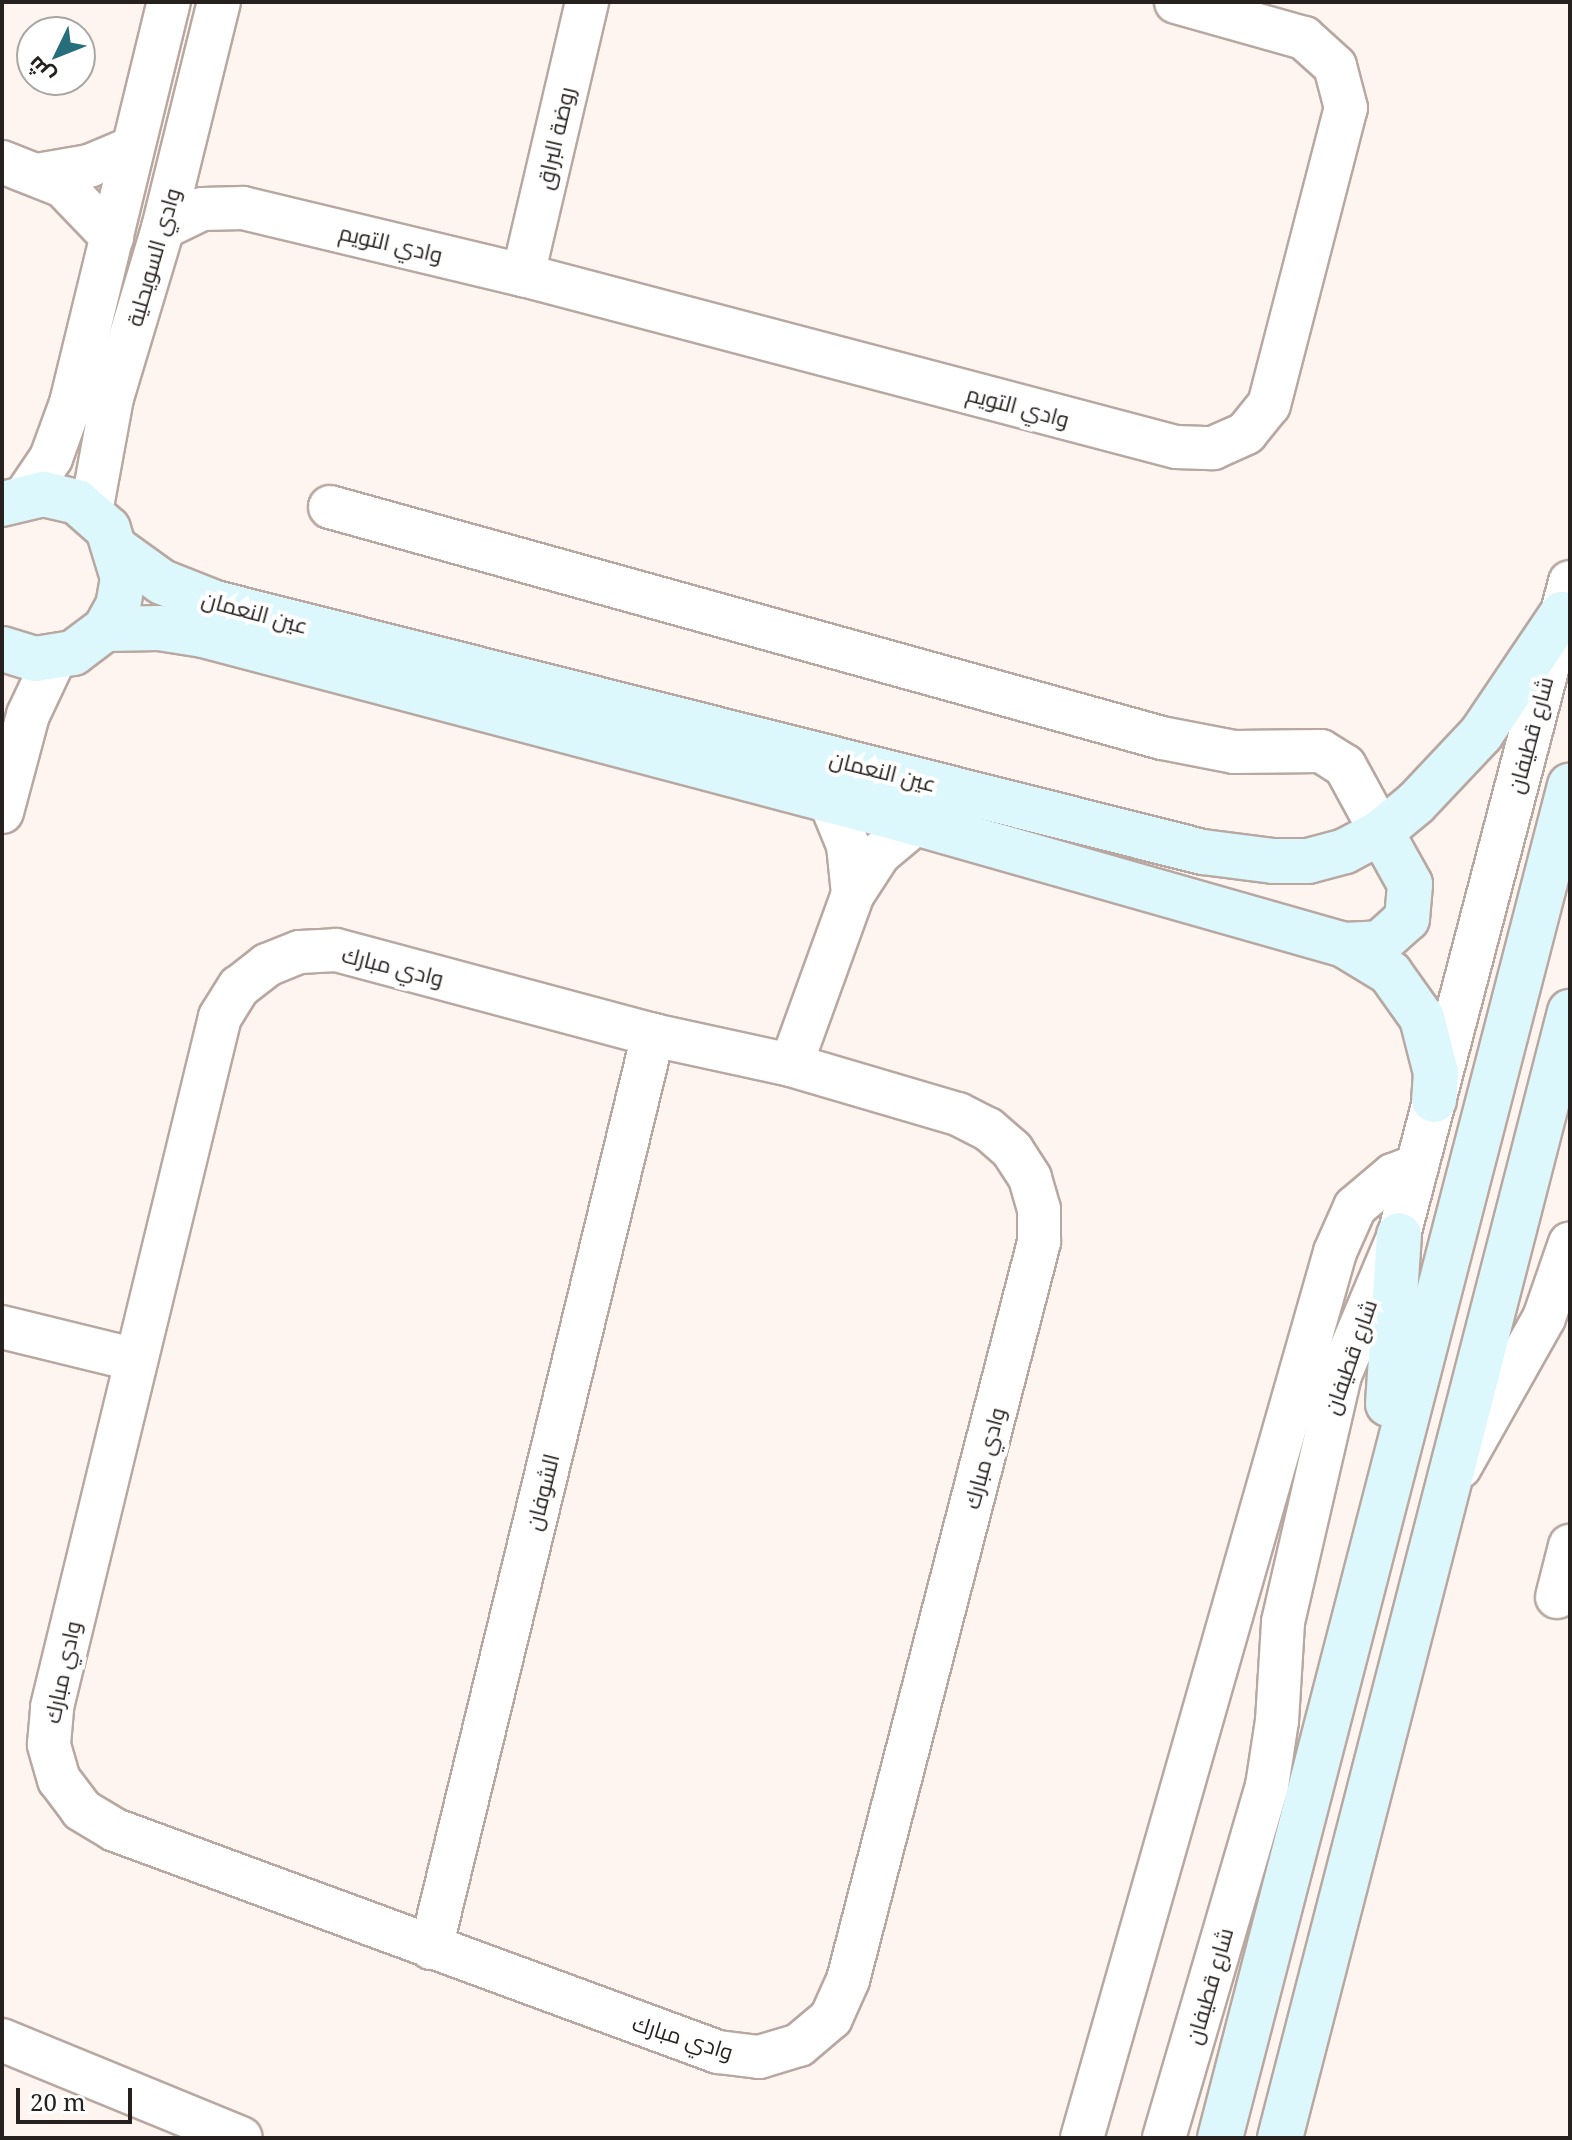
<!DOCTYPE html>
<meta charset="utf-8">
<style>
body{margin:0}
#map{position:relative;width:1572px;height:2140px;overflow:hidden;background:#fff5f0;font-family:"Noto Serif",Cairo,serif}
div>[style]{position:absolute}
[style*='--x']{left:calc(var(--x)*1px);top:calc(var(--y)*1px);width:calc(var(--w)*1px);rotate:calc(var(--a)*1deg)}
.roads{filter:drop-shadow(2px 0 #b8a8a1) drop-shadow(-2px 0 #b8a8a1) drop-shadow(0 2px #b8a8a1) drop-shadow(0 -2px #b8a8a1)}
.street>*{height:42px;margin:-21px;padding:0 21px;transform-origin:21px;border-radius:21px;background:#fff}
.secondary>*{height:44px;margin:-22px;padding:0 22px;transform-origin:22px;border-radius:22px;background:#dcf8fd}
span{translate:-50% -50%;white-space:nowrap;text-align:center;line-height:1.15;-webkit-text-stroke:8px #fff;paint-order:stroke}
.street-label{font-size:22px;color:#26201e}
.frame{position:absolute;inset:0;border:4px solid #26201e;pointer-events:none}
.north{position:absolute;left:16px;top:16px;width:80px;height:80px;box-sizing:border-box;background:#fff;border:2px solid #a8a6a5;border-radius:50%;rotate:227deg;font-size:22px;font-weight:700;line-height:32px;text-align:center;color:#26201e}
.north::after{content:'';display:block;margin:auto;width:28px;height:36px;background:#266e7a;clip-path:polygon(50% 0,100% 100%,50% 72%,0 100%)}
.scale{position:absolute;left:16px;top:2088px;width:116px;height:36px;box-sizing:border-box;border:4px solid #26201e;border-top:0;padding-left:10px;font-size:24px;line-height:28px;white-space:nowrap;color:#26201e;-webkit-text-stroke:6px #fff;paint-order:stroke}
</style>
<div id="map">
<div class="roads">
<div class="street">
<i style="--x:2;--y:162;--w:66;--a:21.5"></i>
<i style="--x:63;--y:186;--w:71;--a:46.1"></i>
<i style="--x:43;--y:174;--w:47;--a:-9.9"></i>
<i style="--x:89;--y:166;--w:47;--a:-22.7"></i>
<i style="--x:163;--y:228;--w:43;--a:-26"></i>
<i style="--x:202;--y:209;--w:41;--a:-1.4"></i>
<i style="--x:243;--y:208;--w:288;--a:13.5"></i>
<i style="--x:523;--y:275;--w:675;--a:14.76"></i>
<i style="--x:1176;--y:447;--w:37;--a:2"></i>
<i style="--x:1213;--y:448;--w:36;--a:-24"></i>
<i style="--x:1246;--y:433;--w:36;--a:-51"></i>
<i style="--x:1269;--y:405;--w:307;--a:-75.5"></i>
<i style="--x:1346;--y:108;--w:43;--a:-104.7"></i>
<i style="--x:1335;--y:66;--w:42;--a:-137.9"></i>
<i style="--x:1304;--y:38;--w:133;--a:-164.3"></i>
<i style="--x:523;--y:275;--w:280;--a:-76.8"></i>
<i style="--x:26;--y:495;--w:45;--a:-56"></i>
<i style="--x:51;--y:458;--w:59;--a:-70"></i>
<i style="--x:71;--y:403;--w:413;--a:-76.3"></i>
<i style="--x:330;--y:507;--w:863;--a:15.52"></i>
<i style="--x:1162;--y:738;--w:73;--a:11"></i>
<i style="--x:1234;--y:752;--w:87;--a:-0.7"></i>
<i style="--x:1321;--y:751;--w:28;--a:32"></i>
<i style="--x:1345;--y:766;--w:75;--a:61.4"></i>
<i style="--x:91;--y:512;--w:116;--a:-79.6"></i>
<i style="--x:112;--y:398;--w:177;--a:-73.3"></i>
<i style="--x:163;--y:228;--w:233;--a:-76.1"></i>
<i style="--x:829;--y:799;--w:50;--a:67.6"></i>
<i style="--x:848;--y:845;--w:49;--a:84.2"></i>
<i style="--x:2;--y:812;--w:100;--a:-75"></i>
<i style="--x:28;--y:715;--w:63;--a:-64.7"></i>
<i style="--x:336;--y:950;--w:328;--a:15"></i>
<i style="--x:653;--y:1035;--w:141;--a:12.3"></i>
<i style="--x:791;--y:1065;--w:174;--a:16.4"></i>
<i style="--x:958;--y:1114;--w:34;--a:27"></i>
<i style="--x:988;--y:1129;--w:32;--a:41"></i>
<i style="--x:1012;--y:1150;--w:33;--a:57"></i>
<i style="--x:1030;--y:1178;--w:32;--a:74"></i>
<i style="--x:1039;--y:1209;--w:33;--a:90"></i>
<i style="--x:1039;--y:1242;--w:762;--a:104.51"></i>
<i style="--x:848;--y:1980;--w:42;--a:114.1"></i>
<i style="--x:831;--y:2018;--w:42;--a:139.8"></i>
<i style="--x:799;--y:2045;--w:42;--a:163.3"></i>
<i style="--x:759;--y:2057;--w:41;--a:-173"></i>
<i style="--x:718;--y:2052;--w:643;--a:-159.79"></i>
<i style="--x:115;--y:1830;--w:39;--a:-149"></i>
<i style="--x:82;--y:1810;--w:38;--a:-127"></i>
<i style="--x:59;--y:1780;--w:37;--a:-106"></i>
<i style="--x:49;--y:1744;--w:37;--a:-85"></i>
<i style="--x:52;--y:1707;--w:710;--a:-76.32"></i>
<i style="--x:220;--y:1017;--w:36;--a:-58"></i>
<i style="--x:239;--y:987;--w:36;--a:-38"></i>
<i style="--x:267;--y:965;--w:35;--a:-22"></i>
<i style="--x:300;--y:952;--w:36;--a:-3"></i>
<i style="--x:791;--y:1065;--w:182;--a:-70.1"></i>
<i style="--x:853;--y:894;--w:48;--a:-57"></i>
<i style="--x:879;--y:854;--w:48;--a:-40"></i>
<i style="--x:2;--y:1327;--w:138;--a:13.8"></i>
<i style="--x:1460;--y:1467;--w:171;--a:-60.6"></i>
<i style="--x:1544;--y:1318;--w:79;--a:-70.9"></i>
<i style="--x:1557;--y:1597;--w:53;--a:-75.7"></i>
<i style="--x:431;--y:1948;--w:940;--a:-76.33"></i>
<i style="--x:2;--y:2040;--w:258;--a:22.3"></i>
<i style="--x:1082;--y:2138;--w:921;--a:-74.06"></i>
<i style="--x:1335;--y:1252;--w:49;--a:-66"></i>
<i style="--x:1355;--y:1207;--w:50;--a:-40.1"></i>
<i style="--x:1393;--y:1175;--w:26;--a:-21"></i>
<i style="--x:1164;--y:2138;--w:367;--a:-73.7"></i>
<i style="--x:1267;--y:1786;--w:66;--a:-81.3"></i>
<i style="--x:1277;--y:1721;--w:99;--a:-86.5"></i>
<i style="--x:1283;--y:1622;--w:253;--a:-77"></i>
<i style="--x:1340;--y:1375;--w:152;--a:-67.1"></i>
<i style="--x:1399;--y:1235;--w:675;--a:-75.33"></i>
</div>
<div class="secondary">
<i style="--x:2;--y:504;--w:42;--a:-13.7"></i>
<i style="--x:43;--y:494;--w:35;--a:13"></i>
<i style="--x:77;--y:502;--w:41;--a:41.1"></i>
<i style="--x:108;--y:529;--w:51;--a:73"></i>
<i style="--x:123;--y:578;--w:28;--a:100"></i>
<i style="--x:118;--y:606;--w:26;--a:119"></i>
<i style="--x:105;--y:629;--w:40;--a:143"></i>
<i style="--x:73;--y:653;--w:38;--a:171"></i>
<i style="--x:35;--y:659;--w:34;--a:-163"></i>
<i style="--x:119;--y:551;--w:53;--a:35.8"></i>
<i style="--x:162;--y:582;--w:57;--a:21.6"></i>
<i style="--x:215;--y:603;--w:1019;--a:14.15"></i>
<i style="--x:1203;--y:852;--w:71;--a:7.3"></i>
<i style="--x:1273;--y:861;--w:35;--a:0"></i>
<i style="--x:1308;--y:861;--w:38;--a:-15"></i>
<i style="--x:1345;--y:851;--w:41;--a:-27.8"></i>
<i style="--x:1381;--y:832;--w:45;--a:-39.6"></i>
<i style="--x:1416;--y:803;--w:95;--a:-46.7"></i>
<i style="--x:1481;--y:734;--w:145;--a:-56"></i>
<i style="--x:105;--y:629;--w:54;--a:-1.1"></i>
<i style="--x:159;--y:628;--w:45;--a:9"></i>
<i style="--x:203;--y:635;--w:737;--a:14.77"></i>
<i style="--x:916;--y:823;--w:445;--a:15.9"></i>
<i style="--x:1344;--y:945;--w:54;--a:31.3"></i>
<i style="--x:1390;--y:973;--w:55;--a:54.6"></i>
<i style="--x:1422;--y:1018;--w:57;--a:75.7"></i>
<i style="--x:1436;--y:1073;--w:27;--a:94"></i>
<i style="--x:1344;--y:945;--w:36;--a:-3"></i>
<i style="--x:1380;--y:943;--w:36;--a:-42"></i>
<i style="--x:1407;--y:919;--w:35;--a:-85"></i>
<i style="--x:1410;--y:884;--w:60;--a:-119.1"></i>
<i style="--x:1388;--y:1404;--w:169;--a:-86.3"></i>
<i style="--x:1220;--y:2138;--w:1397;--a:-75.49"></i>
<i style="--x:1280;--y:2138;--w:1163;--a:-75.56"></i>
</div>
</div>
<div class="street-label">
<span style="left:555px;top:138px;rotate:-77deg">روضة البراق</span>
<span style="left:391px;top:243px;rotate:13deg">وادي التويم</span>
<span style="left:153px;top:257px;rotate:-74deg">وادي السويحلية</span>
<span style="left:1018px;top:406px;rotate:15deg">وادي التويم</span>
<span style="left:255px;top:612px;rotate:15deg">عين النعمان</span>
<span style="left:1530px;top:735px;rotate:-75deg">شارع قطيفان</span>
<span style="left:883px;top:771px;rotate:14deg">عين النعمان</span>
<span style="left:393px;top:966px;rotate:14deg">وادي مبارك</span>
<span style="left:1350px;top:1357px;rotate:-71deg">شارع قطيفان</span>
<span style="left:984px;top:1458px;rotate:-75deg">وادي مبارك</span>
<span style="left:542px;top:1492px;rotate:-76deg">الشوفان</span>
<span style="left:62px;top:1672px;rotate:-78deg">وادي مبارك</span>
<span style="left:1209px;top:1986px;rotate:-74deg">شارع قطيفان</span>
<span style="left:683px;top:2037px;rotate:17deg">وادي مبارك</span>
</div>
<div class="frame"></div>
<div class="north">ش</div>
<div class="scale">20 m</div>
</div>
